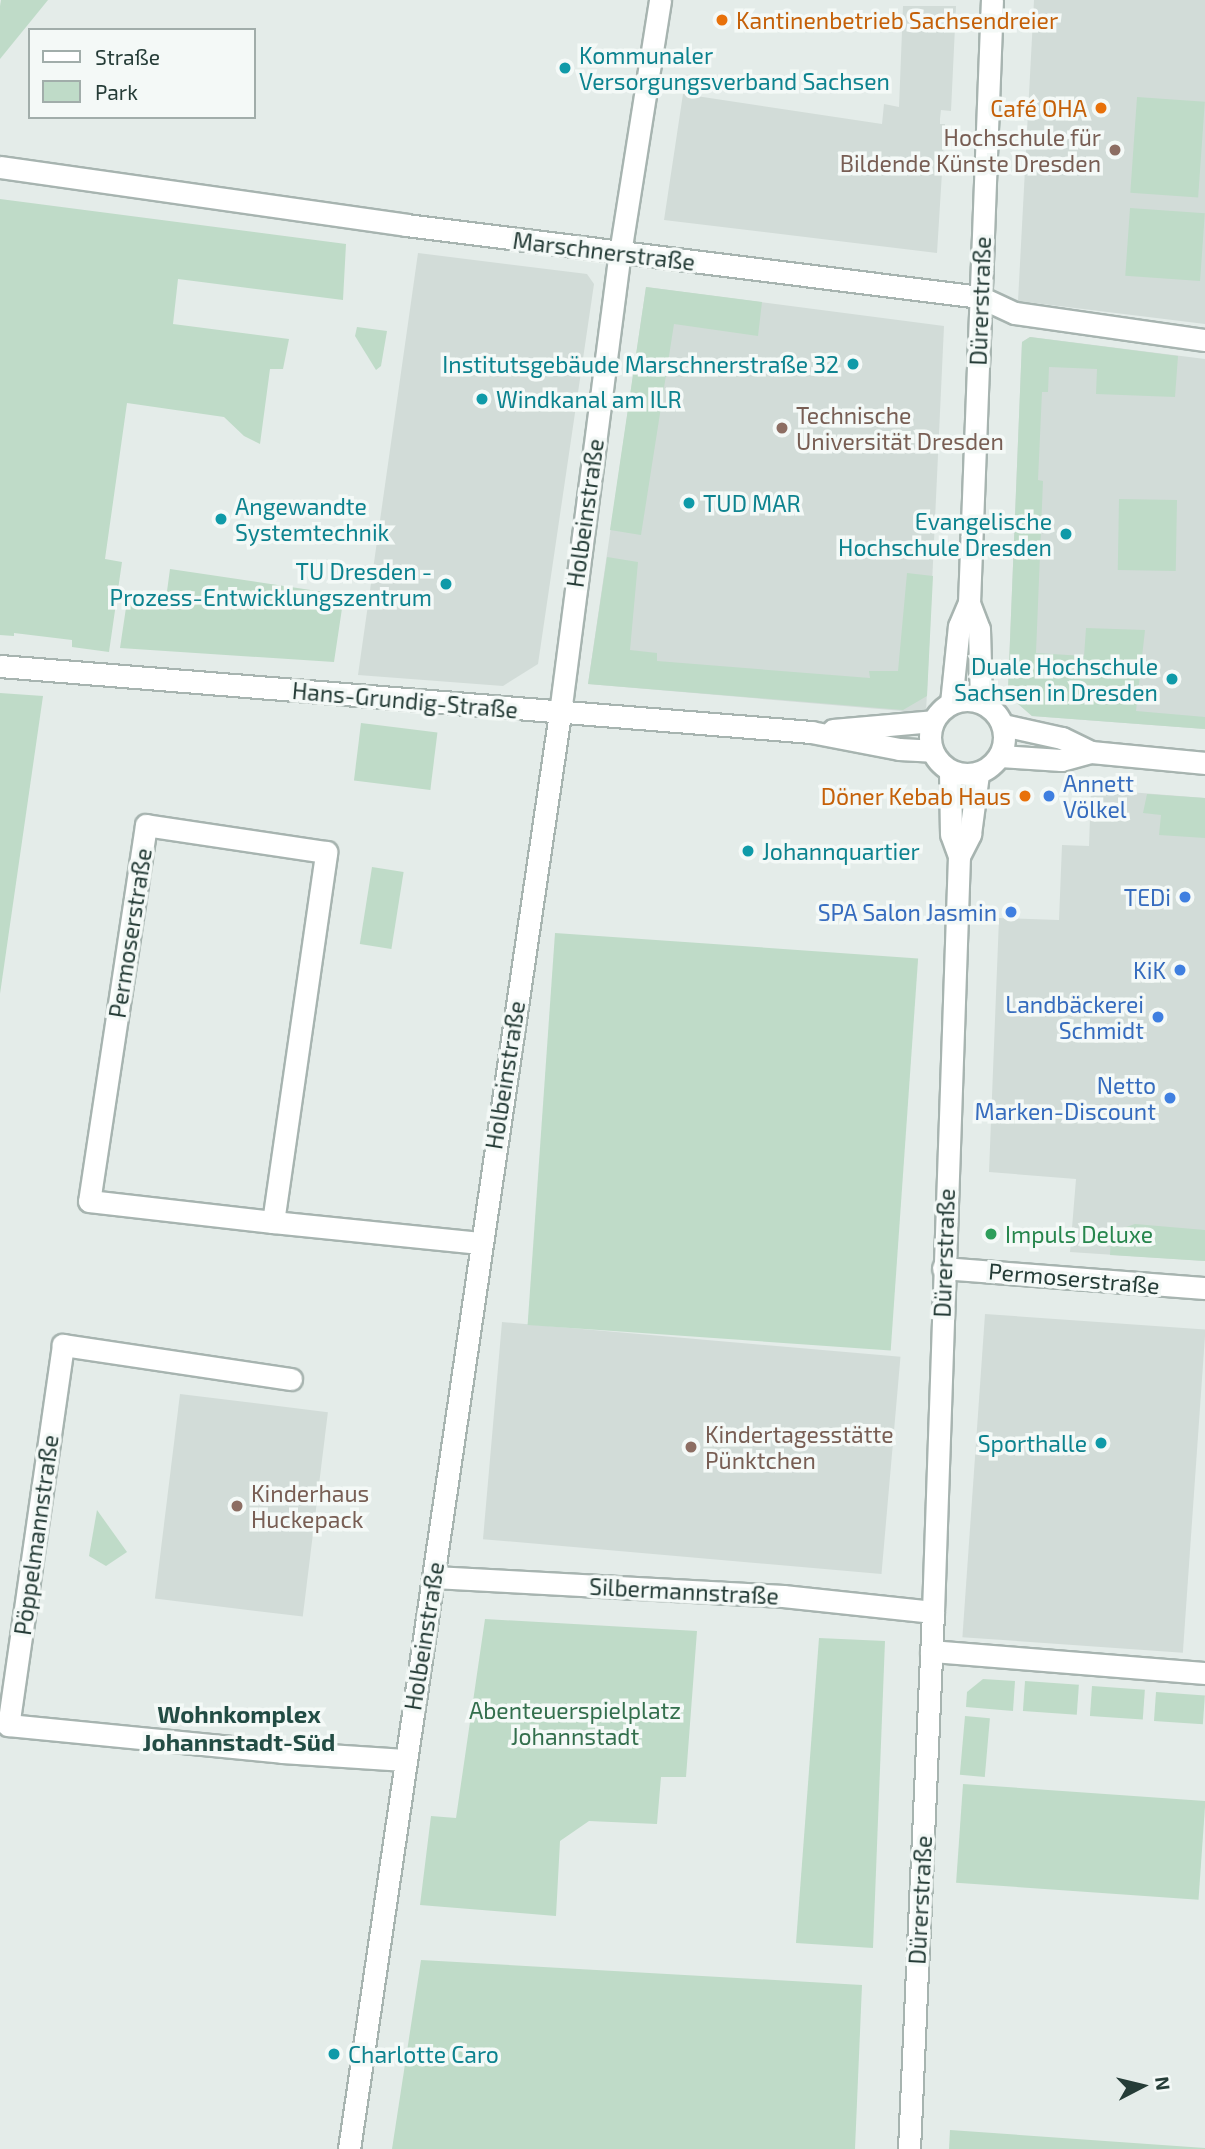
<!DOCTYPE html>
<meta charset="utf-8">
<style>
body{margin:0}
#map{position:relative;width:1205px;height:2149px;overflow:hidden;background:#e4ece9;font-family:"Exo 2",sans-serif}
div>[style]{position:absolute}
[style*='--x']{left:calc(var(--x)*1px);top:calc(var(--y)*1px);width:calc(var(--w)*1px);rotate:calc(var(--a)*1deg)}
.built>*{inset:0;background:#d2dcd8;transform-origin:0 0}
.green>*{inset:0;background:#bfdbc8;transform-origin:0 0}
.roads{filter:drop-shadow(2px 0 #a7b4b0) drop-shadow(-2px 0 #a7b4b0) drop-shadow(0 2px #a7b4b0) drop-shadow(0 -2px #a7b4b0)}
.street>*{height:21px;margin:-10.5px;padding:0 10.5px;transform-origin:10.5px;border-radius:10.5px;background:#fff}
.secondary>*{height:21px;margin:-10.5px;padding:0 10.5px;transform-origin:10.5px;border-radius:10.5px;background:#fff}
.secondary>.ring{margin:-10.5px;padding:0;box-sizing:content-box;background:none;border:21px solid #fff;border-radius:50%}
.dots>*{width:19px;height:19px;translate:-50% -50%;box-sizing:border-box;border:4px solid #f4f9f7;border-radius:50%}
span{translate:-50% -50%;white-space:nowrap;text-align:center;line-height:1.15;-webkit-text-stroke:7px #f4f9f7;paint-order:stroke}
.food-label{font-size:23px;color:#c56008}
.left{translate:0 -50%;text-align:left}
.right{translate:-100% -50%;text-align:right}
.culture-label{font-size:23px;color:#0d838f}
.education-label{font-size:23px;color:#785e54}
.street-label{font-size:23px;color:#253c37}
.shop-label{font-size:23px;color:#366cbe}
.leisure-label{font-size:23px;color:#27864d}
.park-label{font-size:23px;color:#336f4d}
.neighbourhood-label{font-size:24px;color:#224c44;font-weight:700}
.legend{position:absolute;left:28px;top:28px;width:228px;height:91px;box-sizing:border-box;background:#f4f9f7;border:2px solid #a1adaa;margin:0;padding:9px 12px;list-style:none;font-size:21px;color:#253c37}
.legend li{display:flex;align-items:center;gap:14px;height:35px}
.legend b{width:35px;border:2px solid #a1adaa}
.north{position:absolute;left:1107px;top:2051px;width:70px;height:70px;-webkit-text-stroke:5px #f4f9f7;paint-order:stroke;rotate:83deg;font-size:19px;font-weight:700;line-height:28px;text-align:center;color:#253c37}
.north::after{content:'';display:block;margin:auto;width:24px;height:32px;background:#253c37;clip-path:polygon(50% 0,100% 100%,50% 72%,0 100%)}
</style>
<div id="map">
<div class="built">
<i style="clip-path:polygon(1034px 0,1205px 0,1205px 324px,1018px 301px)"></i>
<i style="clip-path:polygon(903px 6px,956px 6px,951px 111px,941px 110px,940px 119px,940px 124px,945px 124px,937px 253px,664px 220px,683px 94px,882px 124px,884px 104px,899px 107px)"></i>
<i style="clip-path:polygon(418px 253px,587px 274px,594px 284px,538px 664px,503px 686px,358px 675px)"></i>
<i style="clip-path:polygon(646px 287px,944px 326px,926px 713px,588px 684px)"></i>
<i style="clip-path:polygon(1030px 337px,1205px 359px,1205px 729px,1032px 716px,1017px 703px,1008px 690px,1022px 342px)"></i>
<i style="clip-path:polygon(1091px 789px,1205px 798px,1205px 1261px,1070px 1252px,1076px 1179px,989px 1172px,999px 918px,1059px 920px,1062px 845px,1089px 846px)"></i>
<i style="left:985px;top:1314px;width:221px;height:324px;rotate:4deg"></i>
<i style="left:502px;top:1322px;width:400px;height:218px;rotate:5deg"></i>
<i style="left:180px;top:1394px;width:149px;height:206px;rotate:7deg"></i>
</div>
<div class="green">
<i style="clip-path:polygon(1px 0,48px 0,0 59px,0 6px)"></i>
<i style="left:1137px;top:97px;width:68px;height:96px;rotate:4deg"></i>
<i style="clip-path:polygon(0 199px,346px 244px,343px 300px,178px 279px,173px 324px,289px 339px,283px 369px,270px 369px,260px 444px,244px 436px,224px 417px,127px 403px,105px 559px,122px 562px,109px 652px,72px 647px,72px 640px,14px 633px,14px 636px,0 635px)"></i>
<i style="left:1130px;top:208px;width:75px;height:68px;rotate:4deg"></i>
<i style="clip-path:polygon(646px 287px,762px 302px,758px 336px,674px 324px,641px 535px,610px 530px)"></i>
<i style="clip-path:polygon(357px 327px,387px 331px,381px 366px,376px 370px,355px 336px)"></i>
<i style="clip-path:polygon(1030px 337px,1178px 356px,1175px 397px,1096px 394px,1097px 369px,1049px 367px,1048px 392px,1042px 392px,1038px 480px,1043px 481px,1036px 653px,1084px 656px,1086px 628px,1145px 630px,1136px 711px,1205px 717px,1205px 729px,1032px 716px,1017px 703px,1008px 690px,1022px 342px)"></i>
<i style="left:1119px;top:499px;width:58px;height:71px;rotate:1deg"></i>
<i style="clip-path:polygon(607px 557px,638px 562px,630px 650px,657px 653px,657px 661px,870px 678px,869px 671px,898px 671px,907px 573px,933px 576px,927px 696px,903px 710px,588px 684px)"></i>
<i style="clip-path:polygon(170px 569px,344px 595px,334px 662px,120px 648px,127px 601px,165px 606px)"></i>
<i style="clip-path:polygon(0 693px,43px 696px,0 994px)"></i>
<i style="left:361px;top:723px;width:77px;height:58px;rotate:7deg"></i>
<i style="clip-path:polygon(1147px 794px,1205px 798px,1205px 838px,1159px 835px,1161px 815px,1143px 813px)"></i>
<i style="left:372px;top:867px;width:32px;height:78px;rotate:9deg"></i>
<i style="left:555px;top:933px;width:364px;height:393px;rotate:4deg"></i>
<i style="clip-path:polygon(1135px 1224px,1205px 1230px,1205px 1261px,1110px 1255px,1111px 1237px,1120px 1229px)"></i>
<i style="clip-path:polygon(97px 1510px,127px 1552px,106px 1566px,89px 1556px)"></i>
<i style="clip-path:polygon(485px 1619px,697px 1631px,686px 1777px,661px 1777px,657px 1824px,589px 1821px,560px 1841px,556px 1916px,420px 1905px,431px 1816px,456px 1818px)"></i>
<i style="clip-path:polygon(819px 1638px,885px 1641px,873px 1948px,796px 1943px)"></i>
<i style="clip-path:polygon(983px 1679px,1015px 1681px,1013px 1711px,966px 1707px,967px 1692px)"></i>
<i style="left:1025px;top:1681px;width:54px;height:30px;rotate:4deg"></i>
<i style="left:1092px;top:1686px;width:53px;height:30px;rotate:4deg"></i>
<i style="left:1156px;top:1692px;width:49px;height:29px;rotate:4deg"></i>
<i style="left:965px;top:1716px;width:25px;height:59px;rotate:5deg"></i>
<i style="left:963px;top:1784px;width:243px;height:99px;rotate:4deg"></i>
<i style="clip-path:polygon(421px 1960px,862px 1985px,855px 2149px,392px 2149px)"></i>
<i style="clip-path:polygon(950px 2130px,1205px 2148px,1205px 2149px,949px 2149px)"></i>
</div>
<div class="roads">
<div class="street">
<i style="--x:0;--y:167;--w:410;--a:8.1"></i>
<i style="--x:406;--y:225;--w:578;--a:7.15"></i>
<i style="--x:980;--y:297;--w:38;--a:25"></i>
<i style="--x:1015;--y:313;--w:192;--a:8.1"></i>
<i style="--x:969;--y:603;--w:28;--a:69"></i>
<i style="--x:979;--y:629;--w:73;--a:88.4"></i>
<i style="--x:951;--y:703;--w:77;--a:-84.1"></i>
<i style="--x:959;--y:626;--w:25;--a:-67"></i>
<i style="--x:969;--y:603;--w:603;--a:-87.82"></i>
<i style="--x:959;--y:856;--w:25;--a:-63"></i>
<i style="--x:970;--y:834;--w:61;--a:-82.4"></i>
<i style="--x:273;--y:1222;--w:374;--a:-81.8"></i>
<i style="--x:326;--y:852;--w:182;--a:-171.5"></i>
<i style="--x:146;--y:825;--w:380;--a:98.6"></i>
<i style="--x:89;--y:1201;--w:185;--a:6.5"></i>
<i style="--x:273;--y:1222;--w:208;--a:5.8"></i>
<i style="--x:943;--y:1268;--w:263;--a:4.4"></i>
<i style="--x:291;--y:1379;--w:231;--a:-171.5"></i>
<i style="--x:63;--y:1345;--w:384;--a:98.2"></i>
<i style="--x:8;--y:1725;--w:275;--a:5.6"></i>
<i style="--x:282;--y:1752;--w:123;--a:3.7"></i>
<i style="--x:434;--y:1577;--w:350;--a:3.1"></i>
<i style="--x:783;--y:1596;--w:151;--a:6.1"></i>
<i style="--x:931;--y:1651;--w:275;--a:4.6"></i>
<i style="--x:349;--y:2149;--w:1451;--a:-81.64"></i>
<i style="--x:560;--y:713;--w:464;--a:-82.6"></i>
<i style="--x:620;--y:253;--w:256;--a:-81"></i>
<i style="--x:909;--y:2149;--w:538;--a:-87.44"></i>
<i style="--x:933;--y:1612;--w:756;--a:-88.03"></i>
<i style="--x:959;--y:856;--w:23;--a:-110"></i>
<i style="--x:951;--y:834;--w:63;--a:-90.9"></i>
</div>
<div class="secondary">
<i style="--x:0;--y:666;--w:814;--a:4.65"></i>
<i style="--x:811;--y:732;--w:90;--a:10.9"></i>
<i style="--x:899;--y:749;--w:33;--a:3"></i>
<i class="ring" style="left:930px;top:700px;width:53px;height:53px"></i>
<i style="--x:1003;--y:725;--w:60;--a:12.4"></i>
<i style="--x:1062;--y:738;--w:32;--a:26"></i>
<i style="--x:833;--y:730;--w:100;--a:-5.1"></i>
<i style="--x:1000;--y:756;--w:61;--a:3.8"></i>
<i style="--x:1061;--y:760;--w:31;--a:-15"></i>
<i style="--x:1091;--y:752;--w:115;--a:5.5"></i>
</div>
</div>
<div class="dots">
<i style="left:722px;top:20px;background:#e8710a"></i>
<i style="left:565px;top:68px;background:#0f9aa8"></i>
<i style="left:1101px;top:108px;background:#e8710a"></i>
<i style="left:1115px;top:150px;background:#8d6e63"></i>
<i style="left:853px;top:364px;background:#0f9aa8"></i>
<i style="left:482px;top:399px;background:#0f9aa8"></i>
<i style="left:782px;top:428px;background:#8d6e63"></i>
<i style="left:689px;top:503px;background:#0f9aa8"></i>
<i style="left:221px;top:519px;background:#0f9aa8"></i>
<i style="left:1066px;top:534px;background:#0f9aa8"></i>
<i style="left:446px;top:584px;background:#0f9aa8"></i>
<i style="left:1172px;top:679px;background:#0f9aa8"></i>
<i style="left:1025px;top:796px;background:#e8710a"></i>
<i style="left:1049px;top:796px;background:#3f7fe0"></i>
<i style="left:748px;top:851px;background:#0f9aa8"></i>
<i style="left:1185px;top:897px;background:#3f7fe0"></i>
<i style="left:1011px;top:912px;background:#3f7fe0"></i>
<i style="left:1180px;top:970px;background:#3f7fe0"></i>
<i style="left:1158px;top:1017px;background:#3f7fe0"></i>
<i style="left:1170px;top:1098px;background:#3f7fe0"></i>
<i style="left:991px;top:1234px;background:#2e9e5b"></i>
<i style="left:1101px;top:1443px;background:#0f9aa8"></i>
<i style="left:691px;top:1447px;background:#8d6e63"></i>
<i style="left:237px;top:1506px;background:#8d6e63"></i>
<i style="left:334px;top:2054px;background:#0f9aa8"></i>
</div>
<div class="food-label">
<span class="left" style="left:736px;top:20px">Kantinenbetrieb Sachsendreier</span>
<span class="right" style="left:1087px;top:108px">Café OHA</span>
<span class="right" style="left:1011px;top:796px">Döner Kebab Haus</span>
</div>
<div class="culture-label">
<span class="left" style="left:579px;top:68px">Kommunaler<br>Versorgungsverband Sachsen</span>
<span class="right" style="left:839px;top:364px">Institutsgebäude Marschnerstraße 32</span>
<span class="left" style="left:496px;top:399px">Windkanal am ILR</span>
<span class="left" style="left:703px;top:503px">TUD MAR</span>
<span class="left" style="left:235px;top:519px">Angewandte<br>Systemtechnik</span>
<span class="right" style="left:1052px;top:534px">Evangelische<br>Hochschule Dresden</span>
<span class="right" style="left:432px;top:584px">TU Dresden -<br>Prozess-Entwicklungszentrum</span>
<span class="right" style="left:1158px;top:679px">Duale Hochschule<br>Sachsen in Dresden</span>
<span class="left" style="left:762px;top:851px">Johannquartier</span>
<span class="right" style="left:1087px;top:1443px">Sporthalle</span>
<span class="left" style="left:348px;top:2054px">Charlotte Caro</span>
</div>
<div class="education-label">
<span class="right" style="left:1101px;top:150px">Hochschule für<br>Bildende Künste Dresden</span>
<span class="left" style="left:796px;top:428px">Technische<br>Universität Dresden</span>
<span class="left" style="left:705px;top:1447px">Kindertagesstätte<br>Pünktchen</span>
<span class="left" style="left:251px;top:1506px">Kinderhaus<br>Huckepack</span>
</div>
<div class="street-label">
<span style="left:604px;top:251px;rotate:7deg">Marschnerstraße</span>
<span style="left:980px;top:301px;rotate:-88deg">Dürerstraße</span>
<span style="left:585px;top:513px;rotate:-82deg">Holbeinstraße</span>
<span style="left:405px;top:700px;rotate:5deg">Hans-Grundig-Straße</span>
<span style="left:130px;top:933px;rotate:-81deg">Permoserstraße</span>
<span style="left:505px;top:1075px;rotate:-81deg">Holbeinstraße</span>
<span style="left:944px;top:1253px;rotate:-88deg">Dürerstraße</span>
<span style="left:1074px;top:1278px;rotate:5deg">Permoserstraße</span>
<span style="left:36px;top:1535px;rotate:-82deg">Pöppelmannstraße</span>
<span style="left:684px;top:1591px;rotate:3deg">Silbermannstraße</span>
<span style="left:424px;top:1636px;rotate:-81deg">Holbeinstraße</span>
<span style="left:920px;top:1900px;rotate:-87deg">Dürerstraße</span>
</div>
<div class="shop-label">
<span class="left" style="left:1063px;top:796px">Annett<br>Völkel</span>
<span class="right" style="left:1171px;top:897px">TEDi</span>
<span class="right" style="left:997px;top:912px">SPA Salon Jasmin</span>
<span class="right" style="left:1166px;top:970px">KiK</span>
<span class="right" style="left:1144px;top:1017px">Landbäckerei<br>Schmidt</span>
<span class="right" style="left:1156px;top:1098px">Netto<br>Marken-Discount</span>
</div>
<div class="leisure-label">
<span class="left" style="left:1005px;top:1234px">Impuls Deluxe</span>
</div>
<div class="park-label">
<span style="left:575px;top:1723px">Abenteuerspielplatz<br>Johannstadt</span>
</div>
<div class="neighbourhood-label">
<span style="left:239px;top:1728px">Wohnkomplex<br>Johannstadt-Süd</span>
</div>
<ul class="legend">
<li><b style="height:9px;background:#fff"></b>Straße</li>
<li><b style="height:19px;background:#bfdbc8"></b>Park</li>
</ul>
<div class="north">N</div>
</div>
